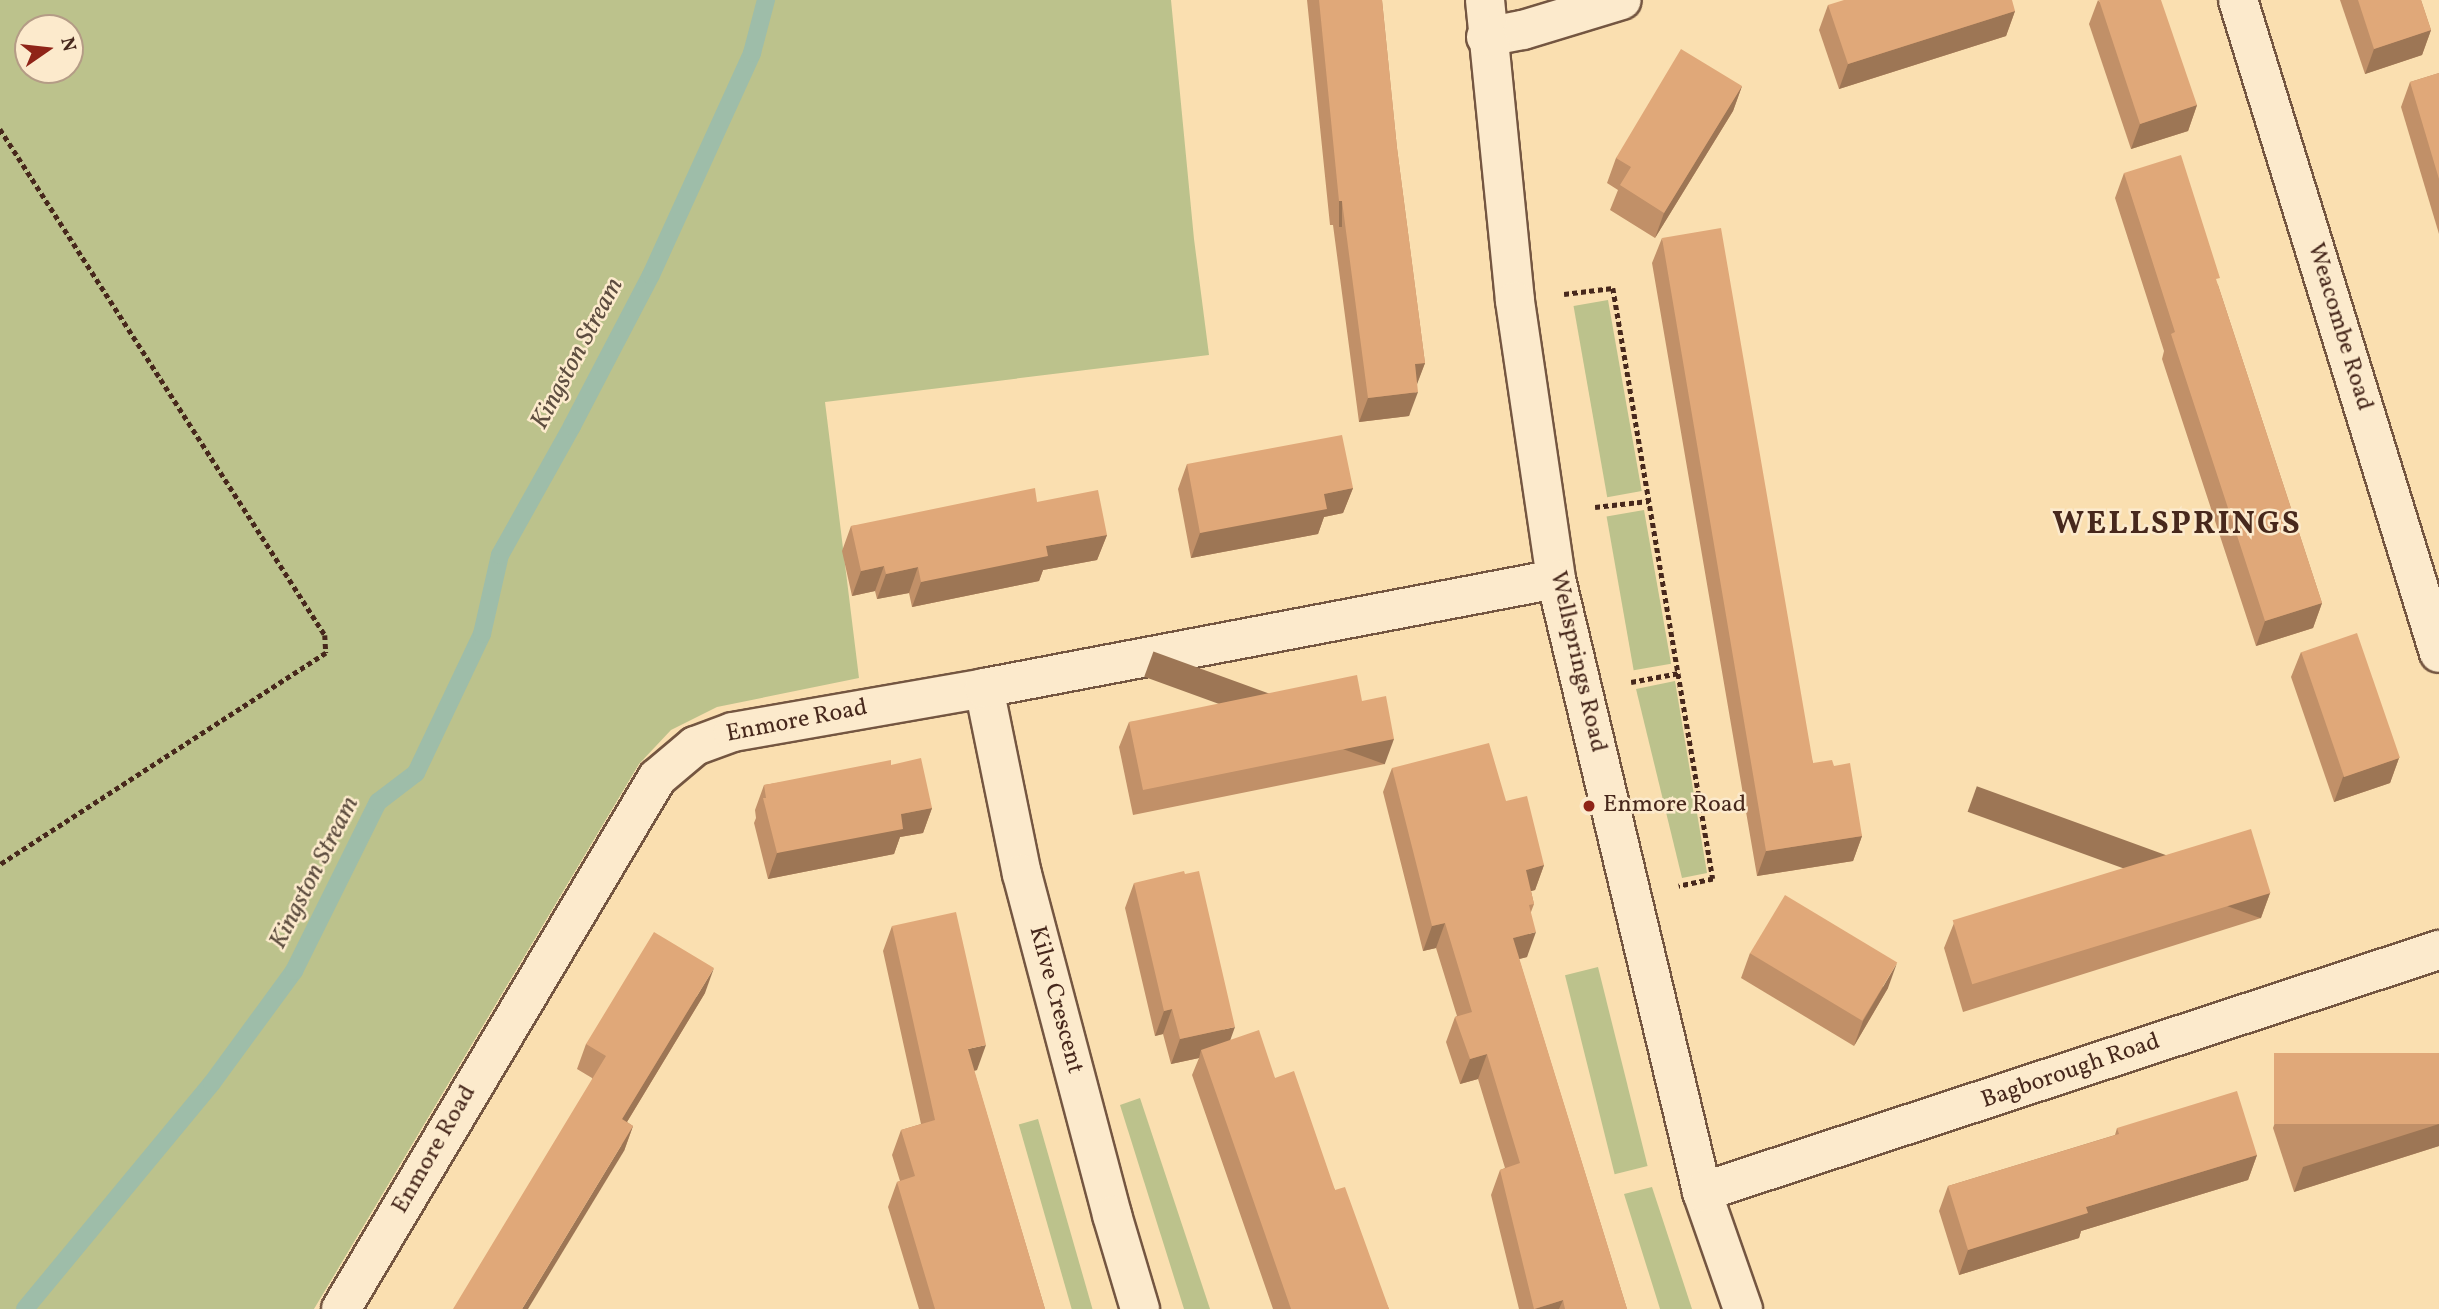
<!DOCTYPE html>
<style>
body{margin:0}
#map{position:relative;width:2439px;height:1309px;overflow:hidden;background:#fadfb0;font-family:Vollkorn,serif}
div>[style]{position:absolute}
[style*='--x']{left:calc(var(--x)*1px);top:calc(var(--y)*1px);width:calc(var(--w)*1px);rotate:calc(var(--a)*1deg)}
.green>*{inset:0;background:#bcc28c;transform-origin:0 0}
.stream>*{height:18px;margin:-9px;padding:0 9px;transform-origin:9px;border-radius:9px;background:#9ebda9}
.path>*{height:4.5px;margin-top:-2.25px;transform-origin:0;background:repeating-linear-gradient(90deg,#47281c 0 5px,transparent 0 8.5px)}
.roads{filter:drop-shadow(2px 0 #745641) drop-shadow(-2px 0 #745641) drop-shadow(0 2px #745641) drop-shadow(0 -2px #745641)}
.minor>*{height:38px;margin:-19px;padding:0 19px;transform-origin:19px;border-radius:19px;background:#fceacc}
.wall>*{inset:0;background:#c19068}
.shaded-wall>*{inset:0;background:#9d7655;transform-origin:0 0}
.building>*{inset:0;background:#e0a879;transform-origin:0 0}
.dots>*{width:19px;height:19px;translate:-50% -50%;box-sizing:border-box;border:4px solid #fceacc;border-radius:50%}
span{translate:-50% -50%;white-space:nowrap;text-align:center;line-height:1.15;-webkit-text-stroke:5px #fceacc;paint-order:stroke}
.street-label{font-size:24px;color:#47281c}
.poi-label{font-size:24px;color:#47281c}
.left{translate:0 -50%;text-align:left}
.water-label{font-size:26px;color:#5d4d3f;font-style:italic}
.district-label{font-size:32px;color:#47281c;font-weight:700;letter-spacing:2px}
.north{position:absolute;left:14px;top:14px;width:70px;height:70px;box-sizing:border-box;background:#fceacc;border:2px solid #b49c86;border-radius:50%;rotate:76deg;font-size:19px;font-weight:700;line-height:28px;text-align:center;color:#47281c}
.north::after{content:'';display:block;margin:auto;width:24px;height:32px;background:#8f2418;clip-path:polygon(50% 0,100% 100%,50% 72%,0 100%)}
</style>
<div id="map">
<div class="green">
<i style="clip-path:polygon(evenodd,0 0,1171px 0,1194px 239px,1209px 355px,825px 402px,859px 678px,717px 707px,671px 730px,639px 764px,314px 1309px,0 1309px,0 0,28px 28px,70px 28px,70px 70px,28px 70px,28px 28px)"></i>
<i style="left:1608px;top:300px;width:194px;height:35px;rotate:80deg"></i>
<i style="left:1644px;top:510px;width:156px;height:38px;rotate:80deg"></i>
<i style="clip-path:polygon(1675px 681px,1707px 873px,1682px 878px,1636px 689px)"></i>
<i style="left:1598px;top:967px;width:205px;height:34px;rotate:76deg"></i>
<i style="clip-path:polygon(1140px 1098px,1210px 1309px,1184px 1309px,1120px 1105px)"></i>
<i style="left:1038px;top:1119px;width:198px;height:20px;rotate:74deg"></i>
<i style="clip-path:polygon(1652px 1187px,1692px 1309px,1660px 1309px,1624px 1194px)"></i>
</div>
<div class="stream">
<i style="--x:25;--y:1309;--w:293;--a:-50.4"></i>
<i style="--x:212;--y:1083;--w:139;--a:-53.8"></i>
<i style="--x:294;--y:971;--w:189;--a:-63.6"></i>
<i style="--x:378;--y:802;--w:48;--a:-37.3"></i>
<i style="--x:416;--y:773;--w:154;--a:-64.6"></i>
<i style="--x:482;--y:634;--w:81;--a:-77.2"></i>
<i style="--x:500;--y:555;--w:148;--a:-60.8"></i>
<i style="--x:572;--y:426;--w:170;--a:-62.4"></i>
<i style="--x:651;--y:275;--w:244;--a:-65.5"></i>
<i style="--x:752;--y:53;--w:55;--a:-75.2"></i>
</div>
<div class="path">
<i style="--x:0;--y:129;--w:601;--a:57.29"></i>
<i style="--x:325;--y:635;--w:18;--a:87"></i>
<i style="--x:326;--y:653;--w:389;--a:147"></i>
<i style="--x:1564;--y:294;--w:49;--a:-7"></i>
<i style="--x:1613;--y:288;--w:599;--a:80.4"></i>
<i style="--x:1713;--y:879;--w:35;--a:168"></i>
<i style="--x:1595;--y:507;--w:54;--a:-6.3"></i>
<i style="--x:1631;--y:682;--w:49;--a:-10.6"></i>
</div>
<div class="roads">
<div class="minor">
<i style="--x:1485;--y:0;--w:302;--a:84.3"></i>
<i style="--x:1515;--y:301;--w:281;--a:81.6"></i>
<i style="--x:1556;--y:579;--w:630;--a:76.6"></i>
<i style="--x:1702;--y:1192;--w:124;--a:70.7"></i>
<i style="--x:2238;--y:0;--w:683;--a:72.89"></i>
<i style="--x:1486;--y:37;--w:38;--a:-11"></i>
<i style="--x:1523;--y:30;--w:103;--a:-16.9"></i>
<i style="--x:984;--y:688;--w:190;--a:78.5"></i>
<i style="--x:1022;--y:874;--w:353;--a:75.2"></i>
<i style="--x:1112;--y:1215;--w:98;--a:73.4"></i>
<i style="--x:1702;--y:1192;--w:776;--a:-18.18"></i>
<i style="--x:341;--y:1309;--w:618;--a:-59.24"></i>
<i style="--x:657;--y:778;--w:50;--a:-40.1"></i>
<i style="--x:695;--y:746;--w:40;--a:-20.2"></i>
<i style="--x:733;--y:732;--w:255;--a:-9.9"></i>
<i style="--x:984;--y:688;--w:582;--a:-10.79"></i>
</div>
</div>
<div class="wall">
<i style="clip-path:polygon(1307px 0,1382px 0,1397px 148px,1425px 363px,1417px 383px,1409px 416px,1359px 422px,1333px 225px,1330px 225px)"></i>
<i style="clip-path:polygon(2098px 0,2197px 105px,2188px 131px,2131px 149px,2089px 24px)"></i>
<i style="clip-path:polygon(2340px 0,2421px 0,2431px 30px,2422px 55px,2365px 74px)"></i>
<i style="clip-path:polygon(1828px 5px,2015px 11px,2006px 36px,1839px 89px,1819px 30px)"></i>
<i style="clip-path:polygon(2439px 73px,2439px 234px,2401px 107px,2410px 82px)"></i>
<i style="clip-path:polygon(1742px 86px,1733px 111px,1655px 238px,1610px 210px,1618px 190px,1607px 183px,1616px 158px)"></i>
<i style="clip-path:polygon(2124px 173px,2218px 285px,2322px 603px,2313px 628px,2256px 646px,2162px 359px,2164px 351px,2115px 198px)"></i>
<i style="clip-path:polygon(1662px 238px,1813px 763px,1834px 766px,1862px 836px,1853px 861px,1757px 876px,1652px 263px)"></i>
<i style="clip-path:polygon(1187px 464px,1353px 488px,1343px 513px,1324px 517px,1318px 534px,1191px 558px,1178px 489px)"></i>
<i style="clip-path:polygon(1037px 502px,1107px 535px,1097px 560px,1043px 570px,1039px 581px,912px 607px,909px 593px,877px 599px,875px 591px,852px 596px,842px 551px,851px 526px)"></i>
<i style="clip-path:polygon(2301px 652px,2399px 758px,2390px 783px,2334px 802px,2291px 677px)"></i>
<i style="clip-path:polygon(1362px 701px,1385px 764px,1133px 815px,1119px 747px,1129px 722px)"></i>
<i style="clip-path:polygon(891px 765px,932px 808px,923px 833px,900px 837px,894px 854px,768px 879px,754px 823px,756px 818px,755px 810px,764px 785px)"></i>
<i style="clip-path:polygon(1392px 768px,1506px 801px,1544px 865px,1535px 890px,1531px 891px,1534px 904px,1531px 912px,1527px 957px,1519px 959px,1627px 1309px,1519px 1309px,1491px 1195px,1500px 1170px,1505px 1168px,1478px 1079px,1460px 1084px,1446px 1042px,1455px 1017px,1457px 1016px,1436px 948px,1423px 951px,1383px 792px)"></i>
<i style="clip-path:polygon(1134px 883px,1230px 1040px,1275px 1078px,1335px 1190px,1389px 1309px,1273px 1309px,1192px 1075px,1199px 1058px,1171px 1064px,1163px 1034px,1155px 1036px,1125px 908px)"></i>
<i style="clip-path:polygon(2270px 893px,2261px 918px,1963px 1012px,1944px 948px,1954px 923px)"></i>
<i style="clip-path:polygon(892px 926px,977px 1070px,974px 1071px,1045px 1309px,919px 1309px,888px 1207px,897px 1182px,900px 1181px,892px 1155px,901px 1130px,921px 1124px,883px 951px)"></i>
<i style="clip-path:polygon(1750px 953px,1888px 988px,1854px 1046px,1741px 978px)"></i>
<i style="clip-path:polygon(705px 993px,627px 1122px,633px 1126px,624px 1151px,592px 1078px,577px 1069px,586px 1044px)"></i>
<i style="clip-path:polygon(2439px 1053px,2439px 1146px,2294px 1192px,2273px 1128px,2282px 1103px)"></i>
<i style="clip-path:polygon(2117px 1128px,2257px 1155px,2248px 1180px,2081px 1231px,2079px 1238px,1959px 1275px,1939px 1211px,1948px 1186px,2115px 1135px)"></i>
</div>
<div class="shaded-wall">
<i style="clip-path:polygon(2015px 11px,2006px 36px,1839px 89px,1848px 64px)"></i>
<i style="clip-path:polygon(2431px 30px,2422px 55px,2365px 74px,2374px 49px)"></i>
<i style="clip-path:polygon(1742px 86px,1733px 111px,1655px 238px,1664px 213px)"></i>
<i style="clip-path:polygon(2197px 105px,2188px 131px,2131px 149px,2140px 124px)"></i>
<i style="left:1339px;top:201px;width:3px;height:26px"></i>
<i style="clip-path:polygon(1425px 363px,1416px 387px,1415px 364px)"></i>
<i style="clip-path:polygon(1418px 392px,1409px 416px,1359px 422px,1368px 398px)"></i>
<i style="clip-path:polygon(1353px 488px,1343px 513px,1324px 517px,1318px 534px,1191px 558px,1200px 533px,1324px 494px)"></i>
<i style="clip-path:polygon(1107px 535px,1097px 560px,1043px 570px,1039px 581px,912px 607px,921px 582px,1046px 546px)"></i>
<i style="clip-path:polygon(884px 566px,875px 591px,852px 596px,861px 571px)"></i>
<i style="clip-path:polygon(918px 567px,909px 593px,877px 599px,886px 574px)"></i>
<i style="clip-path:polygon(2322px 603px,2313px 628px,2256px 646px,2265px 621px)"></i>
<i style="left:1394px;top:739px;width:27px;height:256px;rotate:110deg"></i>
<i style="clip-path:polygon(2399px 758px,2390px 783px,2334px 802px,2343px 777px)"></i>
<i style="clip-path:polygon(932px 808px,923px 833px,900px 837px,894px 854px,768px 879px,777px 853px,901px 814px)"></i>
<i style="clip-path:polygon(1862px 836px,1853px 861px,1757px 876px,1766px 851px)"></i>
<i style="clip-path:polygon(1544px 865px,1535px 890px,1517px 895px,1526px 870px)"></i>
<i style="left:2270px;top:893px;width:27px;height:312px;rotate:110deg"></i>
<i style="clip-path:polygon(1445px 923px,1436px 948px,1423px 951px,1432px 926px)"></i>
<i style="clip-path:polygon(1536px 932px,1527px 957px,1504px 963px,1513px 938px)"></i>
<i style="clip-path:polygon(1897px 963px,1888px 988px,1854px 1046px,1863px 1021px)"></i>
<i style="clip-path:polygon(714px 968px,705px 993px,613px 1145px,622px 1119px)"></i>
<i style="clip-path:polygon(1172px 1009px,1163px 1034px,1155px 1036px,1164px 1011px)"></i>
<i style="clip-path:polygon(1235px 1027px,1226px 1052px,1201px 1050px,1199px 1058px,1171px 1064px,1180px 1039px)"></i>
<i style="clip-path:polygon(986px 1045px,977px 1070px,959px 1074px,968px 1049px)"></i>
<i style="clip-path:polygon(1487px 1054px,1478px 1079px,1460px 1084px,1470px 1059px)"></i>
<i style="clip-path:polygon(2439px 1124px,2439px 1146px,2294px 1192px,2303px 1167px)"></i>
<i style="clip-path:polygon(633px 1126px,624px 1151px,528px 1309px,522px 1309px)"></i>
<i style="clip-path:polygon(2257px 1155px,2248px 1180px,2081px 1231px,2079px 1238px,1959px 1275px,1968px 1250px,2086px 1207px)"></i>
<i style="clip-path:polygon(1563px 1300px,1559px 1309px,1535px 1309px)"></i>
</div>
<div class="building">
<i style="clip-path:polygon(1319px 0,1382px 0,1397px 148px,1425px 363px,1415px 364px,1418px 392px,1368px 398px,1342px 201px,1339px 201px)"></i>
<i style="clip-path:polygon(1844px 0,2012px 0,2015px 11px,1848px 64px,1828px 5px)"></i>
<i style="clip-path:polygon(2099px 0,2161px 0,2197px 105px,2140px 124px)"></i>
<i style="clip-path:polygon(2358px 0,2421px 0,2431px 30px,2374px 49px)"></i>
<i style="clip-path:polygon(1681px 49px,1742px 86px,1664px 213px,1620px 185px,1631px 167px,1616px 158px)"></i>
<i style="clip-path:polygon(2439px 73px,2439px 179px,2410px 82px)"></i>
<i style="clip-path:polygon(2181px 155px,2220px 278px,2216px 279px,2322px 603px,2265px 621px,2171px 334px,2175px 332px,2124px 173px)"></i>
<i style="clip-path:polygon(1721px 228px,1813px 763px,1832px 760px,1834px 766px,1850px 763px,1862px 836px,1766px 851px,1662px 238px)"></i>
<i style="clip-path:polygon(1342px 435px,1353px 488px,1324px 494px,1327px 509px,1200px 533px,1187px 464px)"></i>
<i style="clip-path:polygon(1035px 488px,1037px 502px,1098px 490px,1107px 535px,1046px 546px,1048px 556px,921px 582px,918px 567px,886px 574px,884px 566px,861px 571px,851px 526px)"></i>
<i style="left:2357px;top:633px;width:132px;height:59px;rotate:71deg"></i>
<i style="clip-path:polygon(1357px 675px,1362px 701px,1386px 696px,1394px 739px,1143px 790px,1129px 722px)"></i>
<i style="clip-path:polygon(1489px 743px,1506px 801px,1527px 796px,1544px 865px,1526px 870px,1534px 904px,1529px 905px,1536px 932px,1513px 938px,1627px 1309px,1565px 1309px,1563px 1300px,1534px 1309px,1500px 1170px,1520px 1163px,1487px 1054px,1470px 1059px,1455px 1017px,1472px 1012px,1445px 923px,1432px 926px,1392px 768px)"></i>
<i style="clip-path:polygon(921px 758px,932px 808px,901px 814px,903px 829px,777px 853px,763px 798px,766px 798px,764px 785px,891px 760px,891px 765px)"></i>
<i style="left:2251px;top:829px;width:67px;height:312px;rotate:73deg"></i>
<i style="clip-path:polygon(1184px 871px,1185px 874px,1199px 871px,1235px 1027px,1180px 1039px,1172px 1009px,1164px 1011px,1134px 883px)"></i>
<i style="left:1785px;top:895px;width:131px;height:68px;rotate:31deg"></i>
<i style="clip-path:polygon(956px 912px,986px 1045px,968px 1049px,1045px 1309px,935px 1309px,897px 1182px,915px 1176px,901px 1130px,935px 1120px,892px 926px)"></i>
<i style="clip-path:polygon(654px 932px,714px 968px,622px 1119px,633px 1126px,522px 1309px,453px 1309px,606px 1056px,586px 1044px)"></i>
<i style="clip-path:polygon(1259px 1030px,1275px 1078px,1294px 1071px,1335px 1190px,1345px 1187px,1389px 1309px,1291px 1309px,1201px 1050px)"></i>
<i style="left:2439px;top:1053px;width:71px;height:165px;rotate:90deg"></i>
<i style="clip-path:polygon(2237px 1091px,2257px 1155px,2086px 1207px,2088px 1213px,1968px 1250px,1948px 1186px,2119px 1134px,2117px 1128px)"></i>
</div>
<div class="dots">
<i style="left:1589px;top:806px;background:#8f2418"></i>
</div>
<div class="street-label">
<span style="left:2339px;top:327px;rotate:73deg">Weacombe Road</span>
<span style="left:1577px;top:662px;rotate:77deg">Wellsprings Road</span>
<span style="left:797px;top:722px;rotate:-11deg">Enmore Road</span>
<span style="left:1055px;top:1000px;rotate:75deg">Kilve Crescent</span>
<span style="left:2071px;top:1072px;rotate:-19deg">Bagborough Road</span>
<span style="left:435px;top:1150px;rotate:-60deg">Enmore Road</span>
</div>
<div class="poi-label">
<span class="left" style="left:1603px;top:806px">Enmore Road</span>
</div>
<div class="water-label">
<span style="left:578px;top:354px;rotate:-62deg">Kingston Stream</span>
<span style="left:315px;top:873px;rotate:-63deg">Kingston Stream</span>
</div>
<div class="district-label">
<span style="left:2177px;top:525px">WELLSPRINGS</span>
</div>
<div class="north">N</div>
</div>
